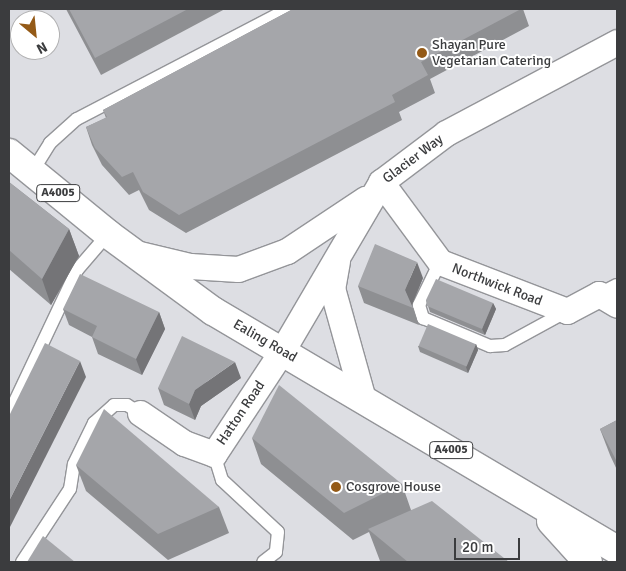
<!DOCTYPE html>
<style>
body{margin:0}
#map{position:relative;width:626px;height:571px;overflow:hidden;background:#dddee3;font-family:Signika,sans-serif}
div>[style]{position:absolute}
[style*='--x']{left:calc(var(--x)*1px);top:calc(var(--y)*1px);width:calc(var(--w)*1px);rotate:calc(var(--a)*1deg)}
.roads{filter:drop-shadow(1px 0 #949599) drop-shadow(-1px 0 #949599) drop-shadow(0 1px #949599) drop-shadow(0 -1px #949599)}
.lane>*{height:12px;margin:-6px;padding:0 6px;transform-origin:6px;border-radius:6px;background:#fff}
.street>*{height:25px;margin:-12.5px;padding:0 12.5px;transform-origin:12.5px;border-radius:12.5px;background:#fff}
.primary>*{height:28px;margin:-14px;padding:0 14px;transform-origin:14px;border-radius:14px;background:#fff}
.wall>*{inset:0;background:#8e8f92}
.shaded-wall>*{inset:0;background:#747477}
.building>*{inset:0;background:#a5a6aa;transform-origin:0 0}
.dots>*{width:14px;height:14px;translate:-50% -50%;box-sizing:border-box;border:2px solid #fff;border-radius:50%}
span{translate:-50% -50%;white-space:nowrap;text-align:center;line-height:1.15;-webkit-text-stroke:4px #fff;paint-order:stroke}
.shield-label span{padding:1px 4px;background:#fff;border:1px solid;border-radius:4px;-webkit-text-stroke-width:0}
.shield-label{font-size:12px;color:#3b3c3e;font-weight:700}
.poi-label{font-size:14px;color:#3b3c3e}
.left{translate:0 -50%;text-align:left}
.street-label{font-size:14px;color:#3b3c3e}
.frame{position:absolute;inset:0;border:10px solid #3b3c3e;pointer-events:none}
.north{position:absolute;left:10px;top:10px;width:50px;height:50px;box-sizing:border-box;background:#fff;border:1px solid #b1b1b2;border-radius:50%;rotate:152deg;font-size:14px;font-weight:700;line-height:20px;text-align:center;color:#3b3c3e}
.north::after{content:'';display:block;margin:auto;width:18px;height:22px;background:#945a17;clip-path:polygon(50% 0,100% 100%,50% 72%,0 100%)}
.scale{position:absolute;left:454px;top:538px;width:66px;height:22px;box-sizing:border-box;border:2px solid #3b3c3e;border-top:0;padding-left:6px;font-size:15px;line-height:18px;white-space:nowrap;color:#3b3c3e;-webkit-text-stroke:4px #fff;paint-order:stroke}
</style>
<div id="map">
<div class="roads">
<div class="lane">
<i style="--x:32;--y:172;--w:34;--a:-58"></i>
<i style="--x:50;--y:143;--w:36;--a:-42"></i>
<i style="--x:77;--y:119;--w:238;--a:-27.5"></i>
<i style="--x:440;--y:262;--w:48;--a:116"></i>
<i style="--x:419;--y:305;--w:14;--a:73"></i>
<i style="--x:423;--y:318;--w:73;--a:22.7"></i>
<i style="--x:490;--y:346;--w:15;--a:-4"></i>
<i style="--x:505;--y:345;--w:71;--a:-28.7"></i>
<i style="--x:599;--y:294;--w:20;--a:-27"></i>
<i style="--x:9;--y:414;--w:159;--a:-64.7"></i>
<i style="--x:77;--y:270;--w:48;--a:-49.3"></i>
<i style="--x:214;--y:454;--w:27;--a:73"></i>
<i style="--x:222;--y:480;--w:76;--a:42.9"></i>
<i style="--x:278;--y:532;--w:20;--a:96"></i>
<i style="--x:276;--y:552;--w:16;--a:142"></i>
<i style="--x:22;--y:562;--w:87;--a:-56.7"></i>
<i style="--x:70;--y:489;--w:25;--a:-81"></i>
<i style="--x:74;--y:464;--w:46;--a:-64"></i>
<i style="--x:94;--y:423;--w:27;--a:-42"></i>
<i style="--x:114;--y:405;--w:13;--a:0"></i>
<i style="--x:127;--y:405;--w:15;--a:32"></i>
</div>
<div class="street">
<i style="--x:381;--y:182;--w:99;--a:53.6"></i>
<i style="--x:440;--y:262;--w:136;--a:21.1"></i>
<i style="--x:567;--y:311;--w:36;--a:-28"></i>
<i style="--x:599;--y:294;--w:21;--a:31"></i>
<i style="--x:135;--y:253;--w:57;--a:13.3"></i>
<i style="--x:190;--y:266;--w:48;--a:3.6"></i>
<i style="--x:238;--y:269;--w:52;--a:-20.2"></i>
<i style="--x:287;--y:251;--w:94;--a:-33.7"></i>
<i style="--x:337;--y:261;--w:27;--a:100"></i>
<i style="--x:332;--y:288;--w:115;--a:74.4"></i>
<i style="--x:140;--y:413;--w:53;--a:34.3"></i>
<i style="--x:184;--y:443;--w:32;--a:20"></i>
<i style="--x:214;--y:454;--w:123;--a:-56.6"></i>
<i style="--x:282;--y:351;--w:196;--a:-59.6"></i>
<i style="--x:381;--y:182;--w:81;--a:-37"></i>
<i style="--x:446;--y:133;--w:194;--a:-28"></i>
</div>
<div class="primary">
<i style="--x:9;--y:153;--w:128;--a:39.3"></i>
<i style="--x:108;--y:234;--w:130;--a:36.3"></i>
<i style="--x:213;--y:311;--w:469;--a:30.6"></i>
<i style="--x:551;--y:521;--w:55;--a:47.9"></i>
</div>
</div>
<div class="wall">
<i style="clip-path:polygon(66px 9px,225px 9px,101px 75px)"></i>
<i style="clip-path:polygon(293px 9px,523px 9px,529px 26px,430px 79px,435px 93px,399px 112px,402px 120px,186px 233px,149px 210px,139px 190px,129px 195px,102px 165px,92px 145px,86px 127px,106px 118px,103px 110px)"></i>
<i style="clip-path:polygon(9px 182px,69px 229px,79px 256px,51px 305px,9px 269px)"></i>
<i style="clip-path:polygon(423px 278px,412px 305px,419px 325px,364px 303px,358px 286px)"></i>
<i style="clip-path:polygon(426px 300px,493px 303px,496px 309px,485px 335px,430px 312px)"></i>
<i style="clip-path:polygon(63px 309px,159px 312px,165px 329px,142px 375px,98px 354px,92px 337px,69px 325px)"></i>
<i style="clip-path:polygon(476px 344px,478px 350px,468px 373px,420px 352px,418px 346px)"></i>
<i style="clip-path:polygon(241px 378px,201px 406px,195px 420px,164px 405px,158px 388px)"></i>
<i style="clip-path:polygon(617px 420px,617px 470px,610px 455px,600px 429px)"></i>
<i style="clip-path:polygon(252px 438px,402px 484px,411px 510px,509px 562px,381px 562px,380px 561px,369px 532px,353px 540px,261px 464px)"></i>
<i style="clip-path:polygon(76px 465px,219px 507px,229px 533px,168px 560px,86px 491px)"></i>
</div>
<div class="shaded-wall">
<i style="clip-path:polygon(69px 229px,79px 256px,51px 305px,42px 279px)"></i>
<i style="clip-path:polygon(417px 262px,423px 278px,411px 307px,405px 290px)"></i>
<i style="clip-path:polygon(493px 303px,496px 309px,485px 335px,482px 329px)"></i>
<i style="clip-path:polygon(159px 312px,165px 329px,142px 375px,136px 359px)"></i>
<i style="clip-path:polygon(476px 344px,478px 350px,468px 373px,466px 367px)"></i>
<i style="clip-path:polygon(80px 361px,86px 377px,9px 529px,9px 501px)"></i>
<i style="clip-path:polygon(235px 362px,241px 378px,201px 406px,195px 420px,189px 404px,195px 390px)"></i>
</div>
<div class="building">
<i style="clip-path:polygon(69px 9px,188px 9px,95px 58px)"></i>
<i style="clip-path:polygon(293px 9px,521px 9px,421px 62px,428px 75px,392px 95px,395px 102px,179px 215px,143px 192px,133px 172px,122px 177px,95px 148px,86px 127px,107px 117px,103px 110px)"></i>
<i style="clip-path:polygon(9px 182px,69px 229px,42px 279px,9px 250px)"></i>
<i style="clip-path:polygon(375px 244px,417px 262px,405px 290px,413px 308px,358px 286px)"></i>
<i style="clip-path:polygon(80px 274px,159px 312px,136px 359px,92px 337px,97px 326px,63px 309px)"></i>
<i style="clip-path:polygon(436px 279px,493px 303px,482px 329px,427px 306px,426px 300px)"></i>
<i style="left:428px;top:324px;width:52px;height:24px;rotate:23deg"></i>
<i style="clip-path:polygon(182px 336px,235px 362px,195px 390px,189px 404px,158px 388px)"></i>
<i style="clip-path:polygon(45px 343px,80px 361px,9px 501px,9px 416px)"></i>
<i style="clip-path:polygon(279px 385px,402px 484px,344px 513px,252px 438px)"></i>
<i style="clip-path:polygon(104px 409px,219px 507px,158px 534px,76px 465px)"></i>
<i style="clip-path:polygon(617px 420px,617px 462px,600px 429px)"></i>
<i style="clip-path:polygon(432px 501px,509px 562px,408px 562px,368px 529px)"></i>
<i style="clip-path:polygon(43px 536px,75px 562px,27px 562px)"></i>
</div>
<div class="dots">
<i style="left:422px;top:53px;background:#945a17"></i>
<i style="left:336px;top:487px;background:#945a17"></i>
</div>
<div class="shield-label">
<span style="left:58px;top:193px">A4005</span>
<span style="left:451px;top:450px">A4005</span>
</div>
<div class="poi-label">
<span class="left" style="left:432px;top:53px">Shayan Pure<br>Vegetarian Catering</span>
<span class="left" style="left:346px;top:487px">Cosgrove House</span>
</div>
<div class="street-label">
<span style="left:413px;top:159px;rotate:-37deg">Glacier Way</span>
<span style="left:497px;top:285px;rotate:21deg">Northwick Road</span>
<span style="left:265px;top:341px;rotate:30deg">Ealing Road</span>
<span style="left:241px;top:413px;rotate:-56deg">Hatton Road</span>
</div>
<div class="frame"></div>
<div class="north">N</div>
<div class="scale">20 m</div>
</div>
